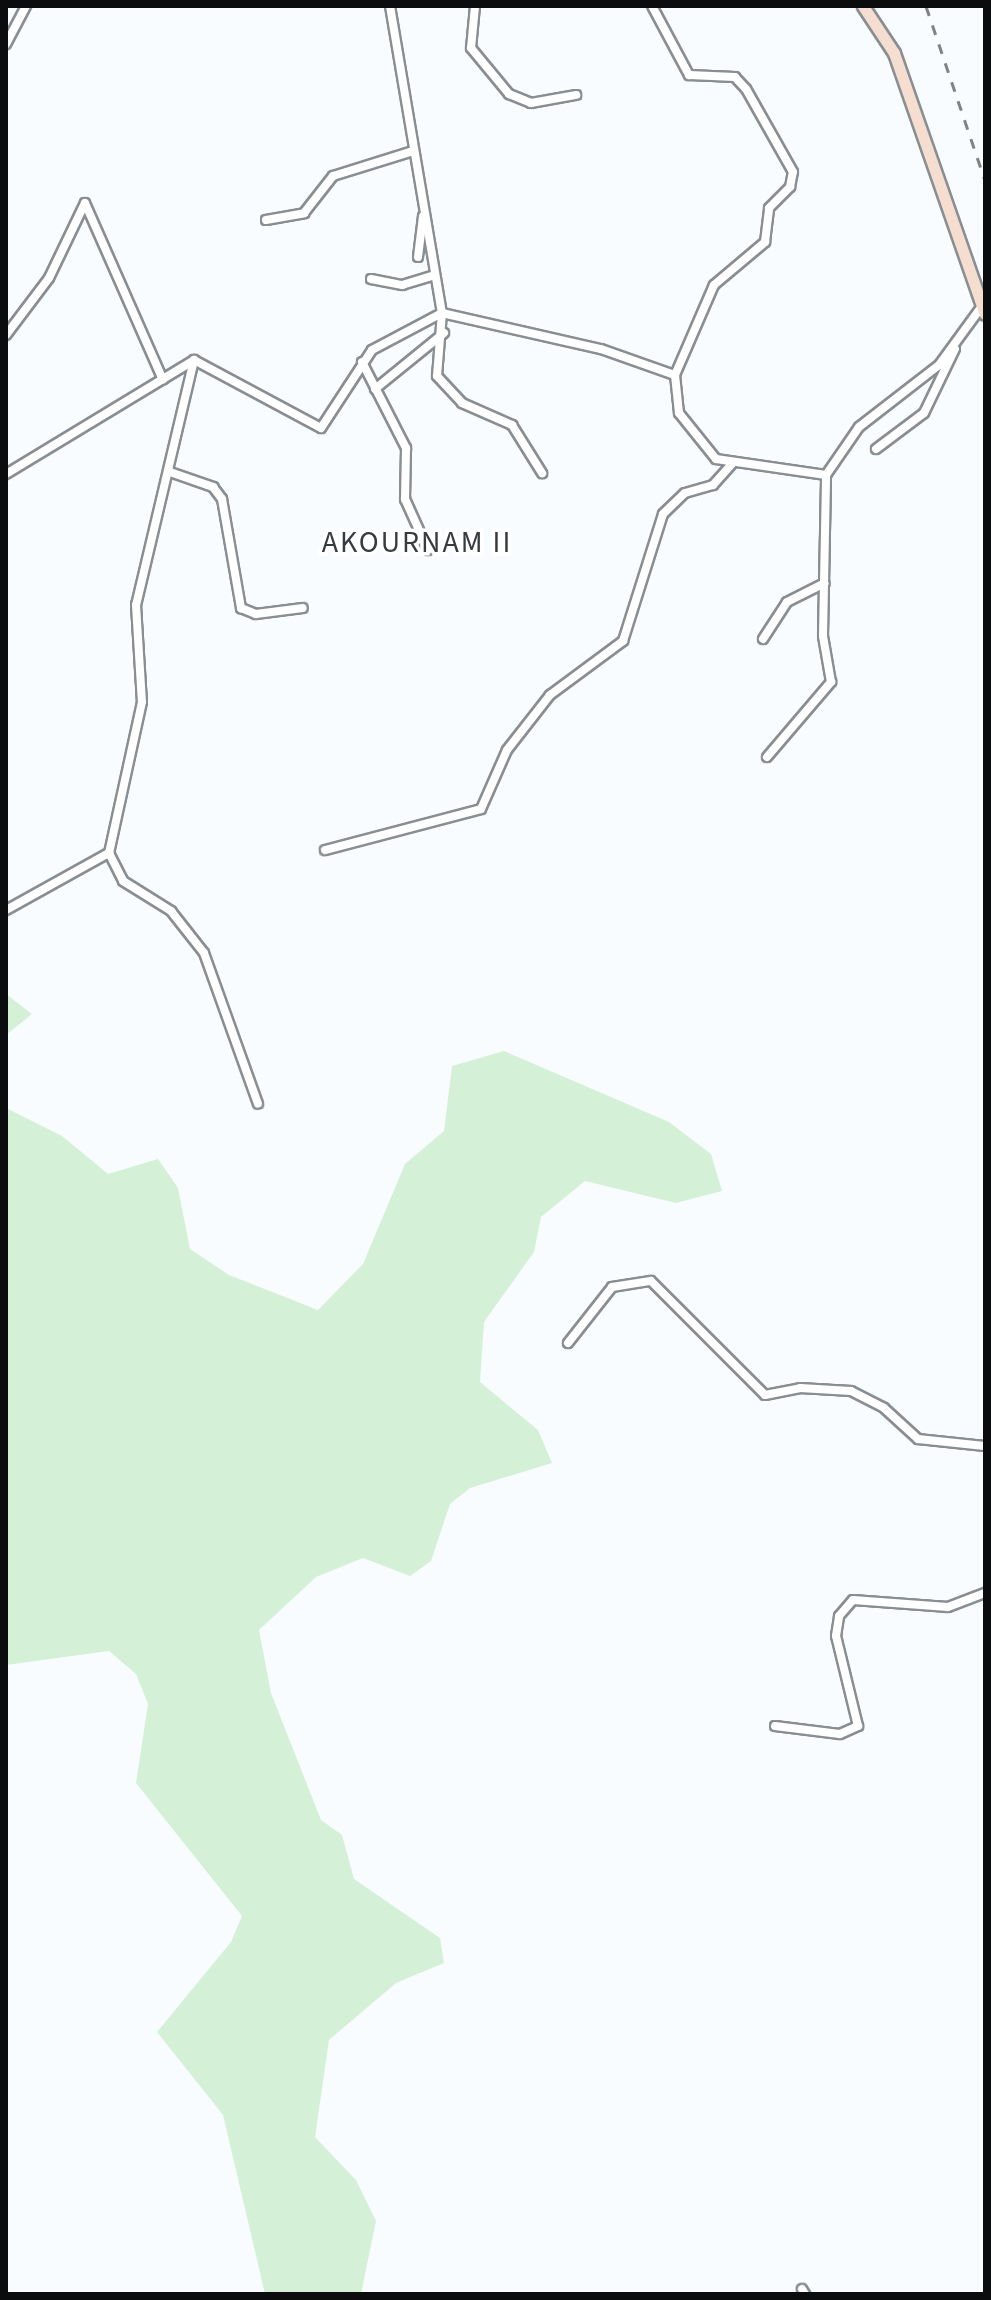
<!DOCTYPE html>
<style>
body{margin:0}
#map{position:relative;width:991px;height:2300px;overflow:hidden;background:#f8fcfe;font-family:"Source Sans 3",sans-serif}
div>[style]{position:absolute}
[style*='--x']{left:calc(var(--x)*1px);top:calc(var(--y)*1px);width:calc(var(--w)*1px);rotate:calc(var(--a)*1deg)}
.green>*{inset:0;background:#d4f1d7}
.roads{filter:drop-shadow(2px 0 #898e92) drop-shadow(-2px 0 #898e92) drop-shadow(0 2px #898e92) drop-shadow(0 -2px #898e92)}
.street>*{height:8px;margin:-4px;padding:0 4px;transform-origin:4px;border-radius:4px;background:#fff}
.secondary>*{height:11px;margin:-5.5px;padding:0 5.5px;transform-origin:5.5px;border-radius:5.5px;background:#f5ddd0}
.rail>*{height:3px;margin-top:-1.5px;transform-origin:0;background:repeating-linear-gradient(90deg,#808384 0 10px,transparent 0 20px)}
span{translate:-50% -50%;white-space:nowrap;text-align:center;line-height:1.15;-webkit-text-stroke:7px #fff;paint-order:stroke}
.quarter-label{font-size:30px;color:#363b3f;letter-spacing:2px}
.frame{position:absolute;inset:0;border:8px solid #0a0c0d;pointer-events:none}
</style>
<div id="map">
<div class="green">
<i style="clip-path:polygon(6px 994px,32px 1014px,6px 1035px)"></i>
<i style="clip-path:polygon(504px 1051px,669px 1122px,711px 1154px,722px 1191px,676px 1203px,585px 1181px,541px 1217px,534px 1252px,484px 1322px,480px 1382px,538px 1430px,552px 1463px,470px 1488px,450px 1504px,431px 1561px,410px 1576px,363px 1558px,316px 1577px,259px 1630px,271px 1693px,321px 1820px,342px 1835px,354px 1879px,440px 1938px,444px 1963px,396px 1983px,329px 2040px,315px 2137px,356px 2180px,376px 2221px,361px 2294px,265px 2294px,223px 2115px,157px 2032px,231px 1942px,242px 1916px,136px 1783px,148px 1704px,136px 1674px,109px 1651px,6px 1665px,6px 1108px,62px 1136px,108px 1174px,158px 1159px,178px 1188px,190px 1249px,229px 1275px,318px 1310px,363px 1264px,405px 1164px,444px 1131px,452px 1066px)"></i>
</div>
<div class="roads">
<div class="street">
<i style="--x:390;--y:6;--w:311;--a:80.4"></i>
<i style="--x:442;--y:313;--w:63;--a:94.5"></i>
<i style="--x:437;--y:376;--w:37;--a:47"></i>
<i style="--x:462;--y:403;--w:55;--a:23.7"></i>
<i style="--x:512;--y:425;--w:57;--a:58"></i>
<i style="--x:475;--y:6;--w:42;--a:95.4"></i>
<i style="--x:471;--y:48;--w:60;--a:50.4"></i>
<i style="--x:509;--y:94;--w:24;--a:22"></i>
<i style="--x:531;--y:103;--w:46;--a:-10.1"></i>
<i style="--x:6;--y:44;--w:43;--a:-62.2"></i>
<i style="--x:266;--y:220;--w:39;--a:-10"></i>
<i style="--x:304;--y:213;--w:47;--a:-51.9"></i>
<i style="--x:333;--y:176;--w:81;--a:-17.3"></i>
<i style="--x:418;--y:257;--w:41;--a:-83"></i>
<i style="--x:371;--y:279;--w:32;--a:11"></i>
<i style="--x:402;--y:285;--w:34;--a:-17"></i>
<i style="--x:6;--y:335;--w:71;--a:-53"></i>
<i style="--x:49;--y:278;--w:83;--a:-64.4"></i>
<i style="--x:85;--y:203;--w:193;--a:66.2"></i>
<i style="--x:194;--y:360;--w:144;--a:28.2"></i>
<i style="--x:321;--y:428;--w:93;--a:-56.8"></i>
<i style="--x:372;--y:350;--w:79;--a:-27.9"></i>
<i style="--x:442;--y:313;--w:163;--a:12.8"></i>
<i style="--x:601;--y:349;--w:78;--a:19.4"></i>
<i style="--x:675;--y:375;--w:98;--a:-66.6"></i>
<i style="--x:714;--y:285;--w:67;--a:-40.1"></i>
<i style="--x:765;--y:242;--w:34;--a:-83"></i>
<i style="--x:769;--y:208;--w:30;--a:-45"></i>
<i style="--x:790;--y:187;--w:15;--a:-79"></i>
<i style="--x:793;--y:172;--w:95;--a:-119.5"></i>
<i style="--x:746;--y:89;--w:16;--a:-133"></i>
<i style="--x:735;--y:77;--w:46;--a:-177.5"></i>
<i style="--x:689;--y:75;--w:78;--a:-118.2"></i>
<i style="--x:194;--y:360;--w:252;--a:103.3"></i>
<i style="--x:136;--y:605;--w:97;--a:86.5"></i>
<i style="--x:142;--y:702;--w:155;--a:102.3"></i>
<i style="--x:109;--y:853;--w:31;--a:63"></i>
<i style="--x:123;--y:881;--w:57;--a:32"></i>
<i style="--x:171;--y:911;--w:53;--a:51.8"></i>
<i style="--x:204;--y:953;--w:160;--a:70.3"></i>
<i style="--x:362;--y:362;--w:97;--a:62.9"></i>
<i style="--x:406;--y:448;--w:51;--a:91.1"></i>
<i style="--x:405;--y:499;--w:56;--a:65.7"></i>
<i style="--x:675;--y:375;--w:38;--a:84"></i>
<i style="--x:679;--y:413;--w:59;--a:51.2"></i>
<i style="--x:716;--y:459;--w:111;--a:8.3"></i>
<i style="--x:375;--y:389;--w:89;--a:-39.1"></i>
<i style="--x:876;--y:449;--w:60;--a:-36.9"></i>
<i style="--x:924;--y:413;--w:71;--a:-64.2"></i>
<i style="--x:170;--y:472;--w:46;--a:19.2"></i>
<i style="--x:213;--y:487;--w:15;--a:53"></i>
<i style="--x:222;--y:499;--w:111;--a:80.1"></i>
<i style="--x:241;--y:608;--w:16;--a:22"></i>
<i style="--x:256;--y:614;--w:47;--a:-7.3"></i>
<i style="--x:6;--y:474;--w:220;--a:-31.2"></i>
<i style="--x:763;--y:639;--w:44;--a:-57"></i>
<i style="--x:787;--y:602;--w:42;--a:-26.6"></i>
<i style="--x:767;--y:757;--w:99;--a:-49.5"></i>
<i style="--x:831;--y:682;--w:47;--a:-99.9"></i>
<i style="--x:823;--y:636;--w:161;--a:-88.9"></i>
<i style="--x:826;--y:475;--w:58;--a:-55.5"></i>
<i style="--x:859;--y:427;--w:101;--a:-37.8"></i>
<i style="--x:939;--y:365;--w:73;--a:-53.9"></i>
<i style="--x:325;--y:850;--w:161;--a:-14.7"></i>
<i style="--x:481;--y:809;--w:64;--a:-66.2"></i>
<i style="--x:507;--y:750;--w:70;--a:-52"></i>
<i style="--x:550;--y:695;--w:91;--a:-36.5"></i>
<i style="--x:623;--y:641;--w:133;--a:-72.5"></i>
<i style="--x:663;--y:514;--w:30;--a:-44"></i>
<i style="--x:685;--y:493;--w:29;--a:-16"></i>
<i style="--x:713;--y:485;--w:28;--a:-48"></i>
<i style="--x:6;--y:910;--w:118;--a:-29"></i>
<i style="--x:568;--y:1343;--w:71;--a:-51.8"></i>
<i style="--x:612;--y:1287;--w:39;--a:-9"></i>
<i style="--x:651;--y:1281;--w:161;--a:45"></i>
<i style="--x:765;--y:1395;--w:36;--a:-11"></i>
<i style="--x:800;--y:1388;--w:51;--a:3.4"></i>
<i style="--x:851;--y:1391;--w:37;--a:27"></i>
<i style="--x:884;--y:1408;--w:46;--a:42.4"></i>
<i style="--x:918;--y:1439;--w:67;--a:6"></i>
<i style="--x:775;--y:1726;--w:65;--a:7"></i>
<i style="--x:840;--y:1734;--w:20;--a:-24"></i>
<i style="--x:858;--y:1726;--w:93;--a:-103.7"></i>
<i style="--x:836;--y:1636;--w:20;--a:-81"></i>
<i style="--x:839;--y:1616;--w:21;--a:-49"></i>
<i style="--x:853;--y:1600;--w:95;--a:4.2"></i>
<i style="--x:948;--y:1607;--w:40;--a:-21"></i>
<i style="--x:802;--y:2289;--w:6;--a:59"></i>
</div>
<div class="secondary">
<i style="--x:863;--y:6;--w:56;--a:56.6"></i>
<i style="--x:894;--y:53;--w:276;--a:70.8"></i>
</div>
</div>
<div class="rail">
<i style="--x:926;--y:6;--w:184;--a:71.3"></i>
</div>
<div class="quarter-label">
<span style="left:417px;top:543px">AKOURNAM II</span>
</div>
<div class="frame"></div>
</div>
